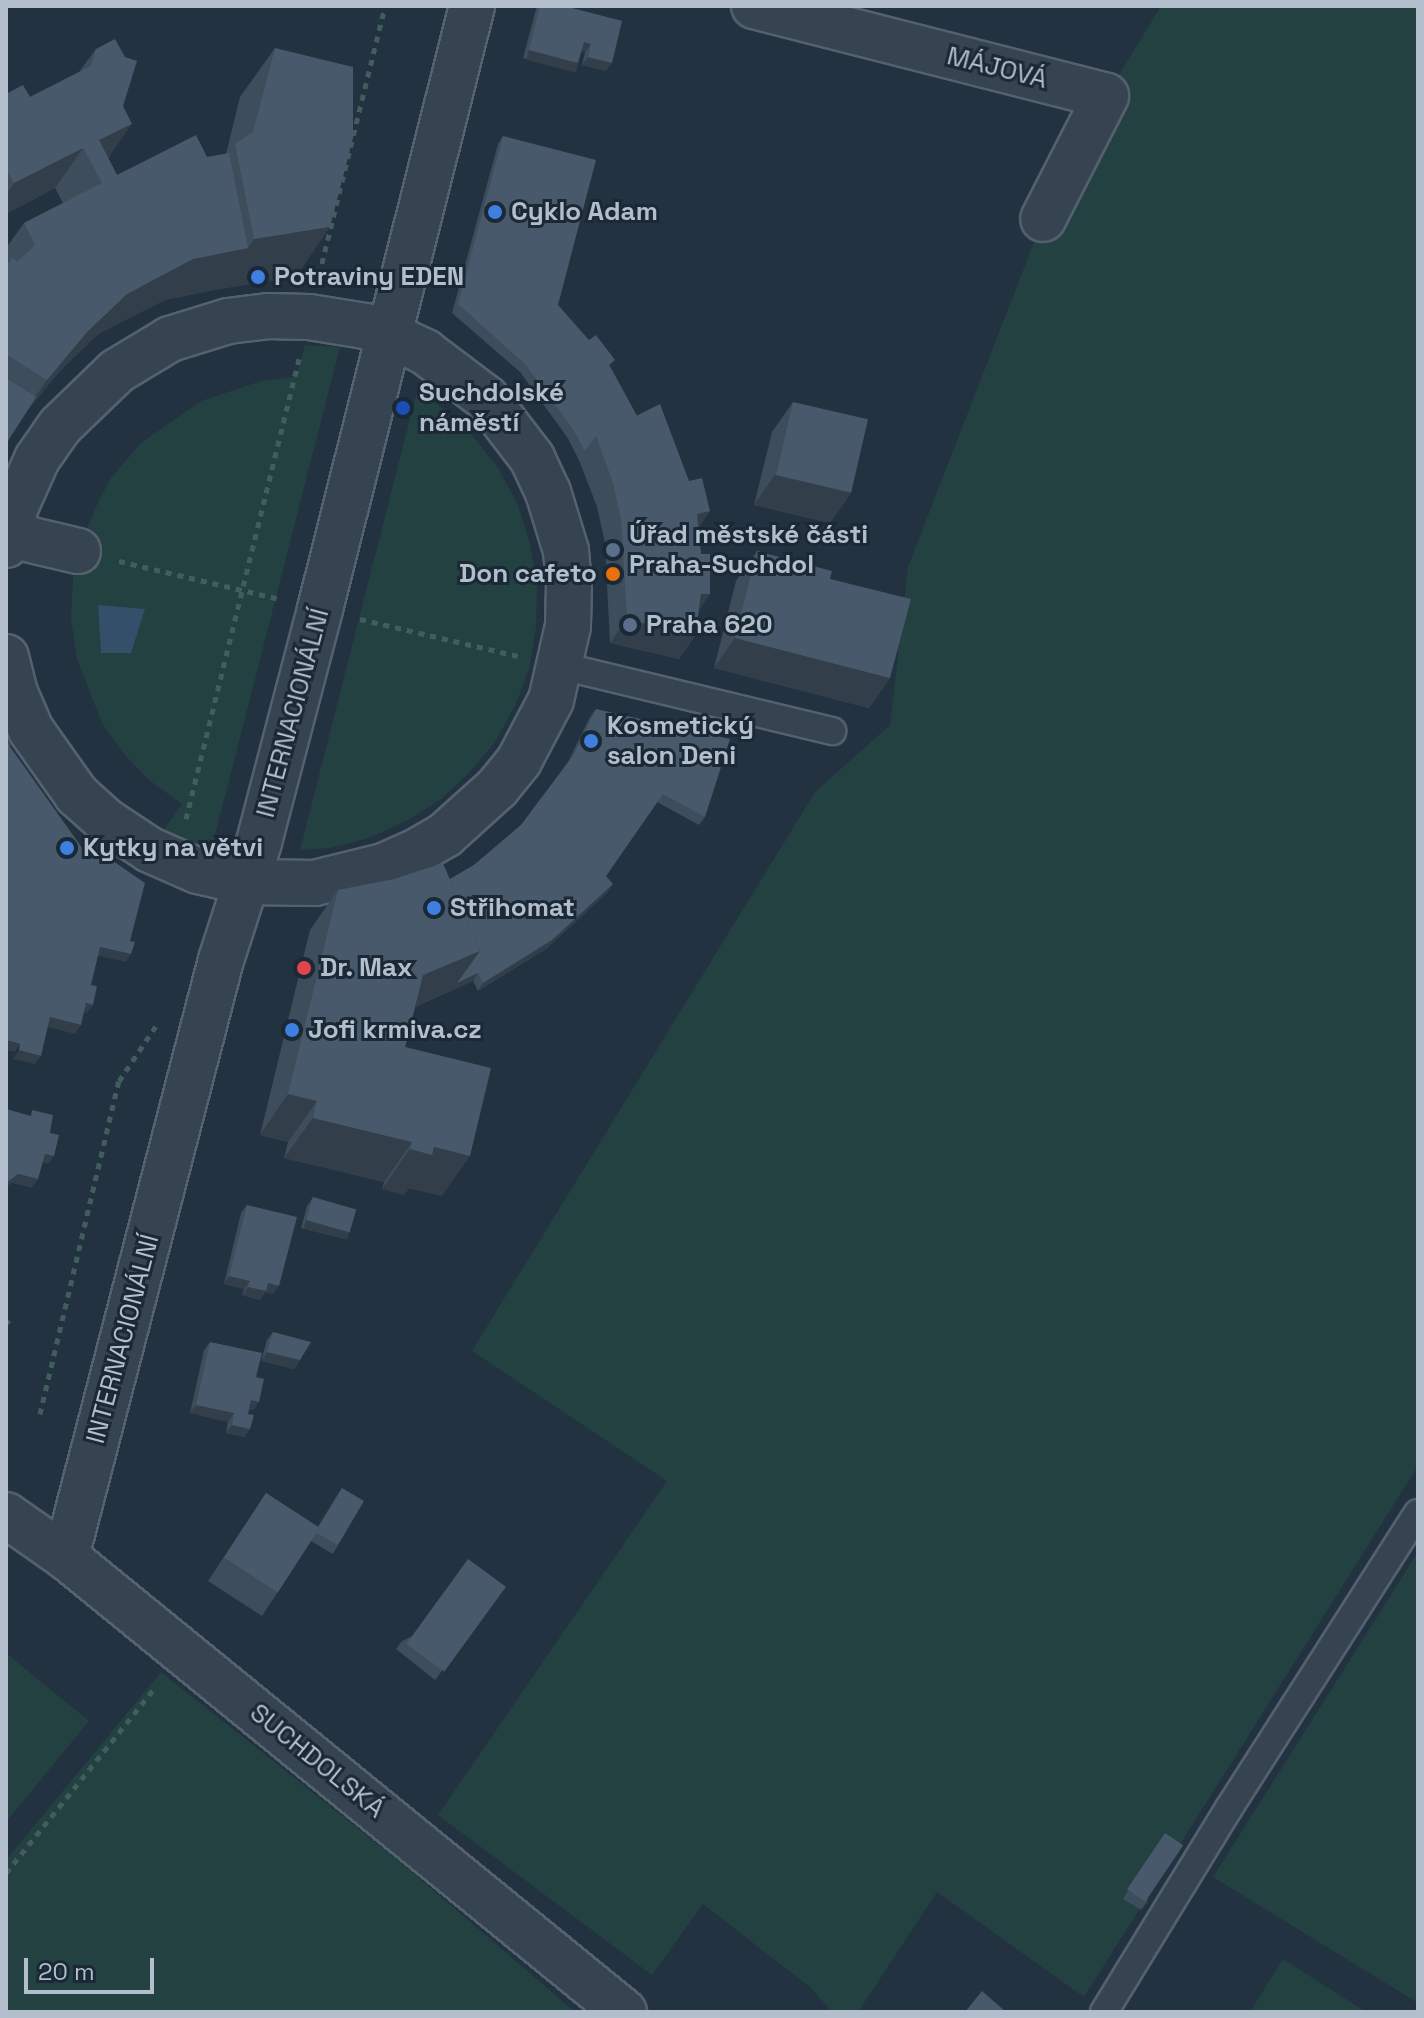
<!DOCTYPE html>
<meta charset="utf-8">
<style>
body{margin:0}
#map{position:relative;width:1424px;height:2018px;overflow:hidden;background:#223240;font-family:"Space Grotesk",sans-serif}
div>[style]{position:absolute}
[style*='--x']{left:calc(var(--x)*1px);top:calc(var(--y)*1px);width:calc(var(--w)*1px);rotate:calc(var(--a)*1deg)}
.green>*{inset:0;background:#244141}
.water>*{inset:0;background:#344f69}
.path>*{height:5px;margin-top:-2.5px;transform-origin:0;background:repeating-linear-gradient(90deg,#425d5e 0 6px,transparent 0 12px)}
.roads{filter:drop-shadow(2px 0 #54616e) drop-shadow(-2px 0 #54616e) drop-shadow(0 2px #54616e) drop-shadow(0 -2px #54616e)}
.service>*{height:26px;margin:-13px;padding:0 13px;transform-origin:13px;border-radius:13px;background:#364350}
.minor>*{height:44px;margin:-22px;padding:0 22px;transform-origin:22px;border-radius:22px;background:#364350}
.tertiary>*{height:44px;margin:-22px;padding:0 22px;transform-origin:22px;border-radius:22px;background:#364350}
.wall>*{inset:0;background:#3d4d5b}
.shaded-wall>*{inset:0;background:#323e4a;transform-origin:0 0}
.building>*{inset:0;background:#47596a;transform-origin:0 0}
.dots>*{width:22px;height:22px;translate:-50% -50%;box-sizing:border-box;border:4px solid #1b2835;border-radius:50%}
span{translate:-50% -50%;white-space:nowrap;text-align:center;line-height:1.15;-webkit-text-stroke:6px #1b2835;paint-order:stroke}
.street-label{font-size:26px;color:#b2becb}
.poi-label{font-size:26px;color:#b2becb;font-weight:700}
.left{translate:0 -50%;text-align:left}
.right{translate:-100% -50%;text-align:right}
.frame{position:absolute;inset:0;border:8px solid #b2becb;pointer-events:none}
.scale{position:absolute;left:24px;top:1958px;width:130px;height:36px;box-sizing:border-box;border:4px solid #b2becb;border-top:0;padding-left:10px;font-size:24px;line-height:28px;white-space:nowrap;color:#b2becb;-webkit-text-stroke:6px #1b2835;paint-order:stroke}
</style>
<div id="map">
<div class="green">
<i style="clip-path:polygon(1161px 6px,1418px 6px,1418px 1466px,1084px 1997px,937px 1892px,858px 2012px,832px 2012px,811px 1988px,703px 1904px,652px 1975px,438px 1815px,667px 1481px,472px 1351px,815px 792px,890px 725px,908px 567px,1043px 219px,1106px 96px)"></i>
<i style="clip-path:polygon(305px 345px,340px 347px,212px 847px,162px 832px,182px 804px,149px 780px,124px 754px,102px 723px,77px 659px,71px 619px,73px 577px,78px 551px,99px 500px,111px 478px,141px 443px,201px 401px,261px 381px,296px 377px)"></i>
<i style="clip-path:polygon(417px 391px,441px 407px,472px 435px,498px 468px,518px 505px,530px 544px,537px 586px,536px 627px,529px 669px,515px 706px,495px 742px,470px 772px,440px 800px,406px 821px,369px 838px,330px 848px,300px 850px)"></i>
<i style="clip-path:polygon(1418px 1552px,1418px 2003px,1213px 1877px)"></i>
<i style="clip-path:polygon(6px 1653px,89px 1721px,6px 1822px)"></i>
<i style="clip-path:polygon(161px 1672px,404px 1865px,575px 2012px,6px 2012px,6px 1860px)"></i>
<i style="clip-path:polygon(1283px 1959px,1366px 2012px,1250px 2012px)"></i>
</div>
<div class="water">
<i style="clip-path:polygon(98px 605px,145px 609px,131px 653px,101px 653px)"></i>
</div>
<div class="path">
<i style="--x:319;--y:275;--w:277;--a:-76.2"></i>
<i style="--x:119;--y:561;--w:165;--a:13.3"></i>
<i style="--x:360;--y:619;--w:162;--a:13.2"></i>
<i style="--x:186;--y:819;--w:474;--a:-76.2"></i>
<i style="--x:40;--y:1414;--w:342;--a:-76.7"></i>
<i style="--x:119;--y:1081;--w:66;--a:-56.1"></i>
<i style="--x:6;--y:1873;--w:238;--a:-51.2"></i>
</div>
<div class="roads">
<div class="service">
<i style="--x:561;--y:666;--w:279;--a:13.5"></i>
<i style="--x:1104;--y:2012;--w:239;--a:-58.5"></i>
<i style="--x:1229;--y:1808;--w:350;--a:-57.4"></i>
</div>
<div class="minor">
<i style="--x:754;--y:6;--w:363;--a:14.3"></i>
<i style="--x:1106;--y:96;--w:138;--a:117.1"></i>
<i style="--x:6;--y:534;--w:74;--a:13.3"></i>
<i style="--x:6;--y:545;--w:40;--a:-75.6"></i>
<i style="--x:16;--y:506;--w:51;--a:-65.9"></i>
<i style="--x:37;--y:459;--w:40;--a:-55.1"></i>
<i style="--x:60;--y:426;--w:79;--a:-44"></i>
<i style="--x:117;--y:371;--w:62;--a:-31.1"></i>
<i style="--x:170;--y:339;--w:61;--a:-17.2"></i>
<i style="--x:228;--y:321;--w:40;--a:-7.1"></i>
<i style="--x:268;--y:316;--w:41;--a:1.4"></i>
<i style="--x:309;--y:317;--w:57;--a:9.1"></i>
<i style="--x:365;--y:326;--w:28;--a:21"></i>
<i style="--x:391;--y:336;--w:38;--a:25"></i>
<i style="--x:425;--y:352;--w:76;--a:37"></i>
<i style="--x:486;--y:398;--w:76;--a:52.5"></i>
<i style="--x:532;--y:458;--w:38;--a:65"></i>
<i style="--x:548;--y:492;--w:62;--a:73"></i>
<i style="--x:566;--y:551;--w:33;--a:85"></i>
<i style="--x:569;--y:584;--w:42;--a:91.4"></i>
<i style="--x:568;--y:626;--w:76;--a:102.9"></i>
<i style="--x:551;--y:700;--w:69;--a:117.7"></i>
<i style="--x:519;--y:761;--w:35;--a:129"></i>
<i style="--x:497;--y:788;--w:70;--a:137.9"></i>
<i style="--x:445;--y:835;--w:34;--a:150"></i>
<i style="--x:415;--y:852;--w:35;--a:156"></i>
<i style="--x:383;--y:866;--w:70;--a:166"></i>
<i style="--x:315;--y:883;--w:69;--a:-179.2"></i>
<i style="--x:246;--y:882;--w:49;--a:-167.1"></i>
<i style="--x:198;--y:871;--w:52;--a:-156.4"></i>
<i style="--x:150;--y:850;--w:53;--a:-146.6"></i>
<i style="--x:106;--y:821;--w:39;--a:-138"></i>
<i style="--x:77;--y:795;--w:80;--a:-125.3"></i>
<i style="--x:31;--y:730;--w:40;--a:-113.4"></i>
<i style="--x:15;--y:693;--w:37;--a:-104"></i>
</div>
<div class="tertiary">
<i style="--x:6;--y:1515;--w:73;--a:35"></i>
<i style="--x:66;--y:1557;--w:720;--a:39.19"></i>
<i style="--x:66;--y:1557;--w:617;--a:-75.45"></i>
<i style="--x:221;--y:960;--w:124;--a:-72.1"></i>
<i style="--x:259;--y:842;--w:241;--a:-75.3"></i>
<i style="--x:320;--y:609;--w:622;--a:-75.85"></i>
</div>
</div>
<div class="wall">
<i style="clip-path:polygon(538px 6px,564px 6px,622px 21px,606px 71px,582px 65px,585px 52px,581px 51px,572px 71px,523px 58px,536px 9px)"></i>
<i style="clip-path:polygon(275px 48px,296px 277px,219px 289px,165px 300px,98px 334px,59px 372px,27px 411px,6px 444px,6px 248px,24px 223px,63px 203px,55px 188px,6px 214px,6px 94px,30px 97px,79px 72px,96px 49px,123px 106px,108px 158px,117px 175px,226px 154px,240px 97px)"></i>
<i style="clip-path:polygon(503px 136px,558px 305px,610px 366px,637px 416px,689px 481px,710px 511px,698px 528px,701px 554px,710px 594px,699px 610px,695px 636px,679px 659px,610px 643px,605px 543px,597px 507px,579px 460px,567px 437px,520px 372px,452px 313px,498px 144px)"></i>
<i style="clip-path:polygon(793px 402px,851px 493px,830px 523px,754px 505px,772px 432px)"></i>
<i style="clip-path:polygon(757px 551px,830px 579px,890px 678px,869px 708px,714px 668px,736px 581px)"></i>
<i style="clip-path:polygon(596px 709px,705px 817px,699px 825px,657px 802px,606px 876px,608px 892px,546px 949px,478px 991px,473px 981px,415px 1007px,405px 1047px,442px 1196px,409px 1188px,404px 1195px,382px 1189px,384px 1182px,284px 1158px,288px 1142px,260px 1135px,310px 930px,338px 890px,450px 879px,474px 865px,521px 825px,568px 762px,590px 717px)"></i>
<i style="clip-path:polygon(313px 1197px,345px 1239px,301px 1228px,307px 1206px)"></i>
<i style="clip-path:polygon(247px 1205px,273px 1294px,265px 1292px,260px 1300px,242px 1295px,244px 1289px,224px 1284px,241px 1213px)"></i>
<i style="clip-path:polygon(273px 1332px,300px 1360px,294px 1369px,261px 1361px,267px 1340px)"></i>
<i style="clip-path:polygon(210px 1342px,256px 1377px,254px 1410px,249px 1409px,248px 1414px,250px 1429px,244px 1437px,226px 1433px,228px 1422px,190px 1413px,204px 1350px)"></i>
<i style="clip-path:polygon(342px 1488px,338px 1545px,333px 1554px,311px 1541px,262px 1616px,208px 1581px,266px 1493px,318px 1527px)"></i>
<i style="clip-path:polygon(500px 1595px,435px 1680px,396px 1649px,402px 1641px)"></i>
<i style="clip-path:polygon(1159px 1842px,1147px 1902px,1141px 1910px,1123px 1899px)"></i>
</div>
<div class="shaded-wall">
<i style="clip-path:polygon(584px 42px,591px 44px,585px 52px,578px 50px)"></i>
<i style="left:529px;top:50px;width:51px;height:10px;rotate:15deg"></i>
<i style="clip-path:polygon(588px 57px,612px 63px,606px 71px,582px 65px)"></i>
<i style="clip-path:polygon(132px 124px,104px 164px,99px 140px)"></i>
<i style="clip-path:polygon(83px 148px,55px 188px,6px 214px,6px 195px,14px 183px)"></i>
<i style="clip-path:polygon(330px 227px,296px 277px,219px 289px,165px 300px,98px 334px,59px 372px,19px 420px,47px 380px,87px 332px,127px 294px,193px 259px,248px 248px,254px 239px)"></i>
<i style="clip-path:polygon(775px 475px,851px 493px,830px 523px,754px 505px)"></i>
<i style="clip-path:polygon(710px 511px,693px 535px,697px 514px)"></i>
<i style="clip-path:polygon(701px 594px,710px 594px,694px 617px)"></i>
<i style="clip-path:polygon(627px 619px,695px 636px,679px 659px,610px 643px)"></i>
<i style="clip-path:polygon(735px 638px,890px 678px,869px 708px,714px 668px)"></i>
<i style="clip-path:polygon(613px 884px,608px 892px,546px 949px,478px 991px,483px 983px)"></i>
<i style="clip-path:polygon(100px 947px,131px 954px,126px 962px,94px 955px)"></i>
<i style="clip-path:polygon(480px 951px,478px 973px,473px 981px,395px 1015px,423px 975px)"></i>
<i style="clip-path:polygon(86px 1003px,93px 1005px,87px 1013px,80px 1011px)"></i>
<i style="clip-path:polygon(50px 1017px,81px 1025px,75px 1034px,44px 1026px)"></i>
<i style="clip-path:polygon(6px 1040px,20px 1044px,15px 1052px,6px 1050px)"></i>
<i style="clip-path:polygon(19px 1050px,41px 1056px,35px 1064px,13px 1059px)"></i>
<i style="clip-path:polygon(288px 1094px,317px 1101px,288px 1142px,260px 1135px)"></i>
<i style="clip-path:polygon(313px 1118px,412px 1142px,384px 1182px,284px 1158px)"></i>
<i style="clip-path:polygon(434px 1147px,470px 1156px,442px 1196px,409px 1188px,404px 1195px,382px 1189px,410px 1149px)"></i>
<i style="clip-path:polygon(45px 1154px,54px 1156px,48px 1164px,39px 1162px)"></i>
<i style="clip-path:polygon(18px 1174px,38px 1179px,32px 1188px,12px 1183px,6px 1187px,6px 1180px)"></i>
<i style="left:306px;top:1220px;width:45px;height:9px;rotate:14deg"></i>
<i style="clip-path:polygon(229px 1276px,250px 1281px,244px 1289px,224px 1284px)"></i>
<i style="clip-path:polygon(268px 1283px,279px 1286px,273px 1294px,265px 1292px,260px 1300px,242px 1295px,248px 1287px)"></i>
<i style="clip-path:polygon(267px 1352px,300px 1360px,294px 1369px,261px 1361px)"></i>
<i style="clip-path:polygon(251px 1400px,259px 1402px,254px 1410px,246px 1409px)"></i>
<i style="clip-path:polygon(196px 1405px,234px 1413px,228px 1422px,190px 1413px)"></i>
<i style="clip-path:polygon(232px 1425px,250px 1429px,244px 1437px,226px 1433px)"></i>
</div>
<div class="building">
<i style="clip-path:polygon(540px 6px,564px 6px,622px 21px,612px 63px,588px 57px,591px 44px,584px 42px,578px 63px,529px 50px)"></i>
<i style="clip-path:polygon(115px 39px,125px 57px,137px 61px,123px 106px,132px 124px,99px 140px,117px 175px,196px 135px,207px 157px,229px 153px,248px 248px,193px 259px,127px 294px,87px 332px,47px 380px,6px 354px,6px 260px,9px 263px,13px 258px,17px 262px,35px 245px,24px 223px,102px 183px,83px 148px,14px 183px,6px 169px,6px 94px,23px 85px,30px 97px,91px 66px,96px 49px)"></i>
<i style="clip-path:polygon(275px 48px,353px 67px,353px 138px,330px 227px,254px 239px,235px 144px,253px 132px)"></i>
<i style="clip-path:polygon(503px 136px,596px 160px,558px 305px,589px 340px,596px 335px,615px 360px,609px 365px,637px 416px,596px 436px,585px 451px,573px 429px,525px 364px,458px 304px)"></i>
<i style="clip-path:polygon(6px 378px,36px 397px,6px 444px)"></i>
<i style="left:793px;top:402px;width:77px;height:75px;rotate:13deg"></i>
<i style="clip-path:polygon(660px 404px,689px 481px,702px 478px,710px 511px,697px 514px,701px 554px,710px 554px,710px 594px,701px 594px,695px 636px,627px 619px,621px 519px,613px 483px,596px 436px)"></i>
<i style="clip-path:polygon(757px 551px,832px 571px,830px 579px,911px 599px,890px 678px,735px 638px)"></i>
<i style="clip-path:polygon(596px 709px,730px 739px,705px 817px,663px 794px,606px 876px,613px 884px,552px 940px,483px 983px,478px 973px,457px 983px,480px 951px,450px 879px,474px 865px,521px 825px,573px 756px)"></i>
<i style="clip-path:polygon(6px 736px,11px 748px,90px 859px,100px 852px,145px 883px,130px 941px,135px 942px,131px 954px,100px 947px,91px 985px,97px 986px,93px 1005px,86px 1003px,81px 1025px,50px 1017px,41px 1056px,19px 1050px,20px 1044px,6px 1040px)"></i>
<i style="clip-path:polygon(443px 863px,480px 951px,423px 975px,405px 1047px,491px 1068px,470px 1156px,434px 1147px,432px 1155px,410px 1149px,412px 1142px,313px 1118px,317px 1101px,288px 1094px,338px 890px,394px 879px)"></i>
<i style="clip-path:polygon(6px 1109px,31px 1116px,32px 1110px,53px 1115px,50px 1133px,59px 1135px,54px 1156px,45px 1154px,38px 1179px,18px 1174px,9px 1181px,6px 1180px)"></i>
<i style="left:313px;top:1197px;width:45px;height:24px;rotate:16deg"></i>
<i style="clip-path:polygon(247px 1205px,297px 1217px,279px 1286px,268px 1283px,266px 1291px,248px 1287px,250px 1281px,229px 1276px)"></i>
<i style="clip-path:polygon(6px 1318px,11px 1322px,6px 1328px)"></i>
<i style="clip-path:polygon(273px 1332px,311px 1342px,300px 1360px,267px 1352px)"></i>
<i style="clip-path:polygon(210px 1342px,262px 1353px,256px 1377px,264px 1379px,259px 1402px,251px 1400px,248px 1414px,254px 1415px,250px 1429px,232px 1425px,234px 1413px,196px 1405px)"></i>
<i style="clip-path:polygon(342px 1488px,364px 1501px,338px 1545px,316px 1533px,320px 1528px,318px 1527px)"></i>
<i style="left:266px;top:1493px;width:64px;height:77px;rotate:33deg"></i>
<i style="left:468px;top:1559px;width:47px;height:105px;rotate:36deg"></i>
<i style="left:1165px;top:1833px;width:22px;height:68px;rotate:34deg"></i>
<i style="clip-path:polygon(982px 1991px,1006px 2012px,965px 2012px)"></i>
</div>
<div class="dots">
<i style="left:495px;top:212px;background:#3f7fe0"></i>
<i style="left:258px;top:277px;background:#3f7fe0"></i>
<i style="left:403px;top:408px;background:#1a4fb4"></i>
<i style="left:613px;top:550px;background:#5c6f8a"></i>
<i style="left:613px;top:574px;background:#e8710a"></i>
<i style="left:630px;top:625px;background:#5c6f8a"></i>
<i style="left:591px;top:741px;background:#3f7fe0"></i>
<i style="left:67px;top:848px;background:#3f7fe0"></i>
<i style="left:434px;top:908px;background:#3f7fe0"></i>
<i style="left:304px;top:968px;background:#e0444e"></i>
<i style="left:292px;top:1030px;background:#3f7fe0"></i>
</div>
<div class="street-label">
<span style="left:997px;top:68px;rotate:14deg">MÁJOVÁ</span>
<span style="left:293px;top:713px;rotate:-75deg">INTERNACIONÁLNÍ</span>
<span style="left:123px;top:1339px;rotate:-75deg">INTERNACIONÁLNÍ</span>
<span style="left:317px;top:1761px;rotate:39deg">SUCHDOLSKÁ</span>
</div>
<div class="poi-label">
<span class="left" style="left:511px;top:212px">Cyklo Adam</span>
<span class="left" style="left:274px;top:277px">Potraviny EDEN</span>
<span class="left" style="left:419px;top:408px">Suchdolské<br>náměstí</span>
<span class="left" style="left:629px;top:550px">Úřad městské části<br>Praha-Suchdol</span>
<span class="right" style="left:597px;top:574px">Don cafeto</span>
<span class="left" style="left:646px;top:625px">Praha 620</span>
<span class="left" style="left:607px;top:741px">Kosmetický<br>salon Deni</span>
<span class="left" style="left:83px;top:848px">Kytky na větvi</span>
<span class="left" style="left:450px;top:908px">Střihomat</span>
<span class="left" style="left:320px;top:968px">Dr. Max</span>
<span class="left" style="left:308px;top:1030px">Jofi krmiva.cz</span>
</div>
<div class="frame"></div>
<div class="scale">20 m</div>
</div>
